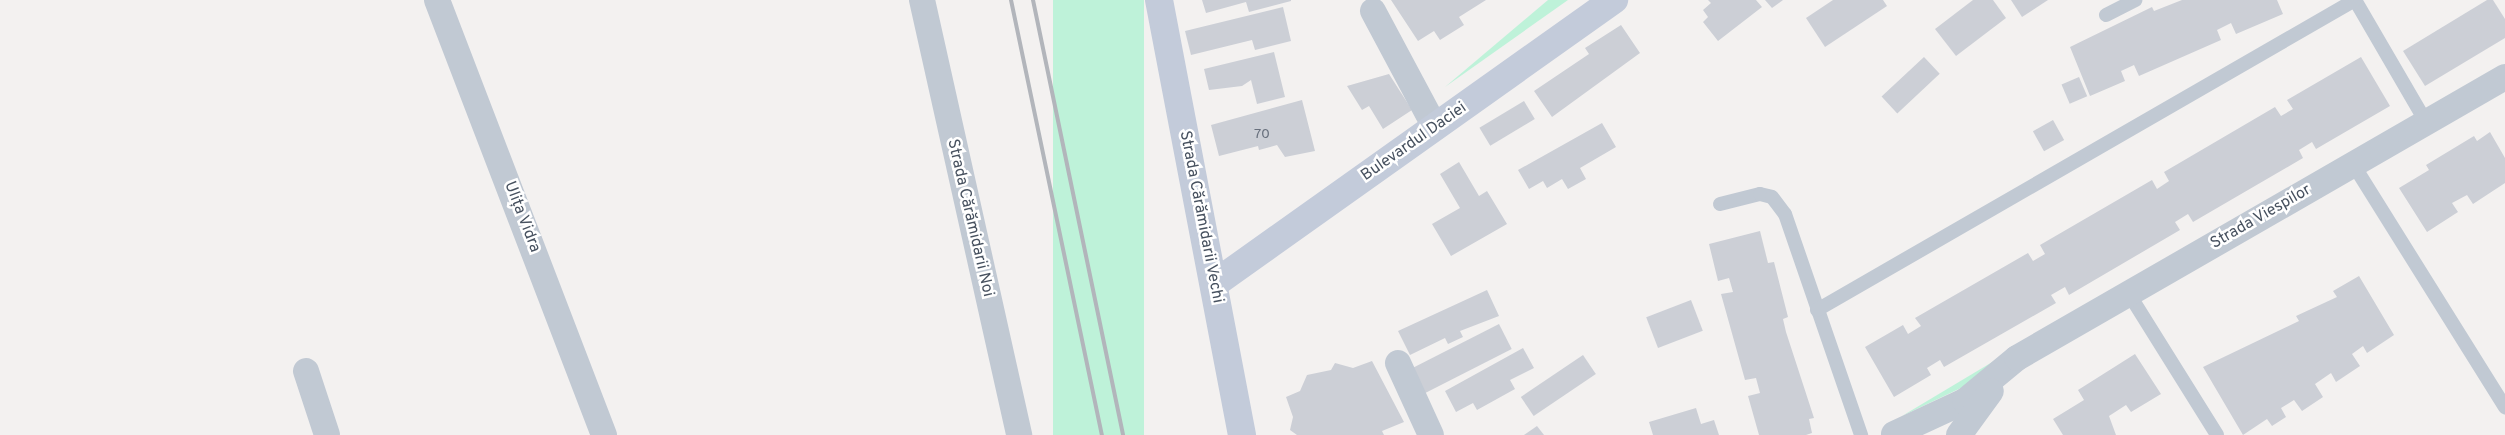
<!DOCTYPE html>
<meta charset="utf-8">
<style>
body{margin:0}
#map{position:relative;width:2505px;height:435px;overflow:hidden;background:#f3f1f0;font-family:Overpass,sans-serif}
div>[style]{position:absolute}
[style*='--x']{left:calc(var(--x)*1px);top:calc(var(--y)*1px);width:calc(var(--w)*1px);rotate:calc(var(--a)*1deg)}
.green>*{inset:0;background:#bef2d9;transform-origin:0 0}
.building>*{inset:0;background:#cccfd6;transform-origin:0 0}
.lane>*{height:14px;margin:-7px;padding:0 7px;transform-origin:7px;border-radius:7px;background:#c1c9d3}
.street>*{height:26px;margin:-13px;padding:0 13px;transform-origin:13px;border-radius:13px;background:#c1c9d3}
.secondary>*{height:28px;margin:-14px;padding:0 14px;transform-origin:14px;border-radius:14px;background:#c3cbda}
.rail>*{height:4px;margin:-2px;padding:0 2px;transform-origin:2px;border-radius:2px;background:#b2b5bb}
span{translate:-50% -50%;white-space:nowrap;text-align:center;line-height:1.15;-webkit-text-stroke:5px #fff;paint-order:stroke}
.number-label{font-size:14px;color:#68707d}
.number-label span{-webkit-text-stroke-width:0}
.street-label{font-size:16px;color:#47515f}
</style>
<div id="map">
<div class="green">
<i style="left:1053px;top:0;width:91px;height:444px"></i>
<i style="clip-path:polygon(1548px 0,1568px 0,1445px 87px)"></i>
<i style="clip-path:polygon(2009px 352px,1982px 378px,1902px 416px)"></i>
</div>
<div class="building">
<i style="clip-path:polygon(1202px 0,1291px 0,1291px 1px,1249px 12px,1246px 2px,1206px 13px)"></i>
<i style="clip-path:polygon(1391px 0,1486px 0,1459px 17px,1464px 25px,1440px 40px,1434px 31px,1418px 41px)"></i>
<i style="clip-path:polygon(1708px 0,1756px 0,1762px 7px,1718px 41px,1703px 22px,1708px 17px,1703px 10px,1711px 3px)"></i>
<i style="clip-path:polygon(1765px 0,1783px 0,1772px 8px)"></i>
<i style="clip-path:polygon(1833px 0,1883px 0,1887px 6px,1825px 47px,1806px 18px)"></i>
<i style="clip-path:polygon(1973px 0,1993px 0,2006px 18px,1956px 56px,1935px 29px)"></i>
<i style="clip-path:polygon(2011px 0,2048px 0,2022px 17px)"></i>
<i style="clip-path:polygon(2182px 0,2277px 0,2283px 14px,2236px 34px,2231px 23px,2217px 30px,2221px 40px,2139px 76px,2134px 65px,2121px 71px,2125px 81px,2090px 96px,2070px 47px,2152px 7px,2154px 11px)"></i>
<i style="clip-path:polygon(2487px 0,2493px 0,2505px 19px,2505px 38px,2425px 86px,2403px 51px)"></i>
<i style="clip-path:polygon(1283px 7px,1291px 41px,1255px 50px,1252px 40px,1191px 55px,1185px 31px)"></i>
<i style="clip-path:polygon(1621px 25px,1640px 53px,1552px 117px,1534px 91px,1589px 54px,1585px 48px)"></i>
<i style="clip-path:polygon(1274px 52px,1285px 97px,1257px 104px,1251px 80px,1242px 86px,1209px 90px,1204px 69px)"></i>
<i style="left:1924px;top:57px;width:23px;height:58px;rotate:47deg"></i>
<i style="clip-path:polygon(2361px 57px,2390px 106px,2316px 149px,2312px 142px,2299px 150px,2303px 158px,2193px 222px,2188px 214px,2175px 222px,2180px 230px,2069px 295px,2065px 287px,2051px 295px,2056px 303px,1944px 367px,1940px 360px,1927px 368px,1931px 375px,1894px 397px,1865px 347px,1903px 325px,1908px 334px,1921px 326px,1915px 318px,2028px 253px,2033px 261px,2045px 254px,2040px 245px,2152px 180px,2157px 189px,2169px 181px,2164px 172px,2275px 107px,2281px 116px,2293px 109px,2287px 100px)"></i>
<i style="clip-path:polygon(1389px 74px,1412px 110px,1383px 129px,1369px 106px,1362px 110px,1347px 86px)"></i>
<i style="left:2079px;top:77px;width:21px;height:19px;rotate:67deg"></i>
<i style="clip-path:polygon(1302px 100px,1315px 151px,1285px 157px,1277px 145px,1259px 150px,1258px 146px,1219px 156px,1211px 125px)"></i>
<i style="left:1524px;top:101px;width:21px;height:52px;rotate:59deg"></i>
<i style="left:2053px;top:120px;width:23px;height:23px;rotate:61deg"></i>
<i style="clip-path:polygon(1602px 123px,1616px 147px,1580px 168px,1586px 179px,1568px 189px,1562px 179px,1547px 188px,1543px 181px,1529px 189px,1518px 170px)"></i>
<i style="clip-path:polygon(2490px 132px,2505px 158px,2505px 183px,2473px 204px,2467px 195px,2452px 203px,2458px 212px,2427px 232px,2399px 188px,2429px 170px,2426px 165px,2474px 136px,2477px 141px)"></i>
<i style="clip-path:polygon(1459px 162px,1479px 196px,1487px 191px,1507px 224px,1451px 256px,1432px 224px,1460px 208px,1440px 174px)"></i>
<i style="clip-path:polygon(1760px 231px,1768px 263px,1774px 262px,1788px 317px,1783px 319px,1786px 332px,1814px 418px,1809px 419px,1812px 433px,1806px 435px,1759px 435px,1748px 396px,1760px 393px,1756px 378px,1745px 380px,1721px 294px,1733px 292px,1729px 278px,1718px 281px,1709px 244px)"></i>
<i style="clip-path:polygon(2359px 276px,2394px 335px,2367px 353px,2363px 346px,2352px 354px,2360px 366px,2336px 382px,2331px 373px,2315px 384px,2323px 397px,2302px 411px,2294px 400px,2281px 408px,2286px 417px,2272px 426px,2267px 419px,2243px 435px,2203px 367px,2299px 321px,2296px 316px,2337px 297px,2333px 291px)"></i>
<i style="clip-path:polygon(1487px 290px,1499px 316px,1460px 331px,1463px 337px,1448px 344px,1445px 338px,1410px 355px,1398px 331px)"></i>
<i style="left:1691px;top:300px;width:33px;height:48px;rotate:69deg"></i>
<i style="left:1499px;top:324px;width:28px;height:97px;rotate:63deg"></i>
<i style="clip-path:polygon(1523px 348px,1534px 368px,1510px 380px,1515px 389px,1477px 410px,1473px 403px,1456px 412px,1445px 391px)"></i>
<i style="clip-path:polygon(2135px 354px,2161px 394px,2131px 412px,2126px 405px,2109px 416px,2116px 435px,2063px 435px,2053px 419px,2084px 400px,2078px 390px)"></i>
<i style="left:1583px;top:355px;width:23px;height:75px;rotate:56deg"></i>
<i style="clip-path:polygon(1372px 361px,1404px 422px,1382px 431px,1384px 435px,1297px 435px,1290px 430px,1293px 417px,1286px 397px,1300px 391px,1307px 375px,1331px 370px,1335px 363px,1353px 368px)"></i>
<i style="clip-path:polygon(1696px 408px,1701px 424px,1714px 420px,1719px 435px,1653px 435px,1649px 422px)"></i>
<i style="clip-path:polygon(1537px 426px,1544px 435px,1524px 435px)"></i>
</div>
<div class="lane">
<i style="--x:2355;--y:0;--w:141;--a:59.8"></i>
<i style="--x:2106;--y:15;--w:33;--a:-27"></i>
<i style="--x:2353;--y:164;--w:287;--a:58"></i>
<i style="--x:1720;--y:204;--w:41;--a:-14"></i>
<i style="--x:1760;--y:194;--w:12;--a:14"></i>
<i style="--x:1772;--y:197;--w:21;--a:53"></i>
<i style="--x:1785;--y:214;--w:234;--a:71"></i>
<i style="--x:2129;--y:294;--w:166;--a:58"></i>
<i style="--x:1817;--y:310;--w:621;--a:-29.95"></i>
</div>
<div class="street">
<i style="--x:437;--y:0;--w:466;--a:69"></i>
<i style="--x:922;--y:0;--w:446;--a:77.4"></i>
<i style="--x:1373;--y:11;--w:132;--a:61.9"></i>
<i style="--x:1398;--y:363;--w:79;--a:65.4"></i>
<i style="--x:306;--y:371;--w:67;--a:71.8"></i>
<i style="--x:1894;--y:434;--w:78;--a:-24.9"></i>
<i style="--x:1965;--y:401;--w:67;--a:-39.6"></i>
<i style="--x:2017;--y:358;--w:563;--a:-29.93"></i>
<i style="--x:1959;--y:435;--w:54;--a:-54"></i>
</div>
<div class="secondary">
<i style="--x:1159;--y:0;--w:443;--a:79.2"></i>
<i style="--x:1214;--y:284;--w:491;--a:-35.4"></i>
</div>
<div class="rail">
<i style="--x:1011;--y:0;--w:444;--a:78.2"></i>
<i style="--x:1033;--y:0;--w:444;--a:78.3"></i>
</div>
<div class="number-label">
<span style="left:1262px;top:135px">70</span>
</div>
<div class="street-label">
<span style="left:1414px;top:142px;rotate:-35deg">Bulevardul Daciei</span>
<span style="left:522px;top:217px;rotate:69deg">Ulița Vidra</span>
<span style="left:1201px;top:217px;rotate:79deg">Strada Cărămidarii Vechi</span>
<span style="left:2261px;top:217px;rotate:-30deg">Strada Viespilor</span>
<span style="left:970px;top:218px;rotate:77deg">Strada Cărămidarii Noi</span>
</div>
</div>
